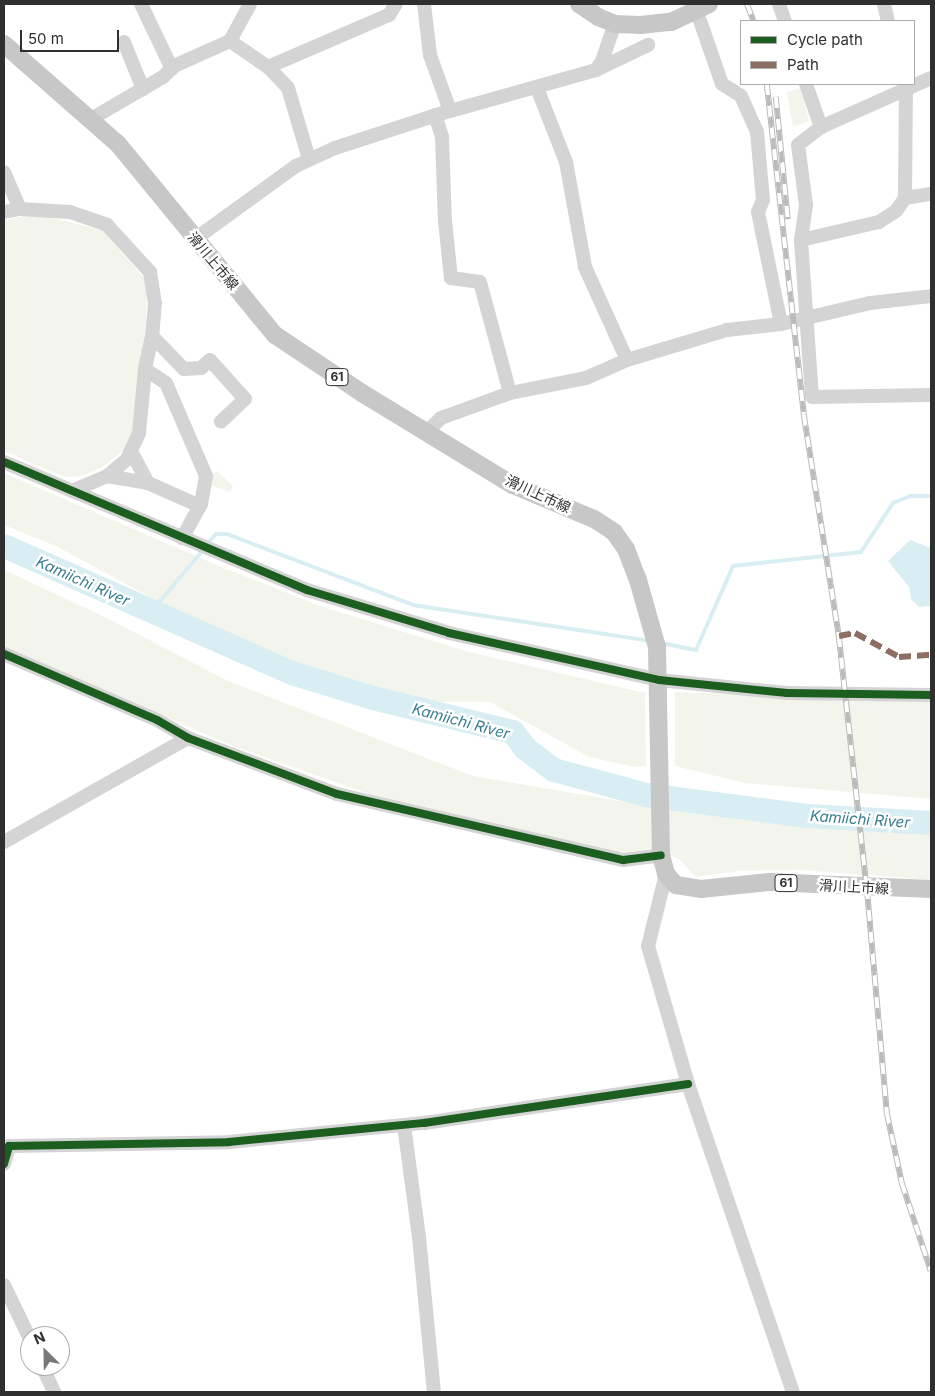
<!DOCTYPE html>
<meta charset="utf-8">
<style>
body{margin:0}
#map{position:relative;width:935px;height:1396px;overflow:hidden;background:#fff;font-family:Inter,"Noto Sans JP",sans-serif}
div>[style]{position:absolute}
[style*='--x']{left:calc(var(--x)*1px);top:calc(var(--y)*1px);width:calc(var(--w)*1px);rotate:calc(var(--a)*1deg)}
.green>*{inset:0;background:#f3f5ec}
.water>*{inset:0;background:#d8eef3}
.stream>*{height:4px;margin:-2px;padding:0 2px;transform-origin:2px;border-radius:2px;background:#d8eef3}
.river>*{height:24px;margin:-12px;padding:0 12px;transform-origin:12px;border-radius:12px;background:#d8eef3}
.minor>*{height:14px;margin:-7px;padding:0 7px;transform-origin:7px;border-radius:7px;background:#d4d4d4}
.major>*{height:18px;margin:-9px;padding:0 9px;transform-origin:9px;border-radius:9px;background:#c7c7c7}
.rail>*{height:5.5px;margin-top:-2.75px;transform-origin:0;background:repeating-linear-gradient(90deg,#fff 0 11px,#bbb 0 22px);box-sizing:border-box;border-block:1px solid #bbb}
.quiet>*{height:6px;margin-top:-3px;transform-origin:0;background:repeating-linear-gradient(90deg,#8d6e63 0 12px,transparent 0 18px)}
.cycleway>*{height:8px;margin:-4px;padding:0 4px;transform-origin:4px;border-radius:4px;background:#1b5e20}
span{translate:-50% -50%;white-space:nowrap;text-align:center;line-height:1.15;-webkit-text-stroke:5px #fff;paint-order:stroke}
.shield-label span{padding:1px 4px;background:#fff;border:1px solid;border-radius:4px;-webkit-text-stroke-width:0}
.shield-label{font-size:12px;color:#2f2f2f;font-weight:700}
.street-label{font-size:14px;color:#2f2f2f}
.water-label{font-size:15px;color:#367d90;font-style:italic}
.frame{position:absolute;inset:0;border:5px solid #2f2f2f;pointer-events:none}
.legend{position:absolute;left:740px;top:20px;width:175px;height:65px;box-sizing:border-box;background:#fff;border:1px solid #acacac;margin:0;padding:6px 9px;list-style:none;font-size:15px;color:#2f2f2f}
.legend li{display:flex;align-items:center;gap:10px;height:25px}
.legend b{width:25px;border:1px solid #acacac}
.north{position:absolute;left:20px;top:1326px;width:50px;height:50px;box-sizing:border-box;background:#fff;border:1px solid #acacac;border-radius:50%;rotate:337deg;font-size:14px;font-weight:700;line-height:20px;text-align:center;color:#2f2f2f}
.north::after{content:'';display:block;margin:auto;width:18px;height:22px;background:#787878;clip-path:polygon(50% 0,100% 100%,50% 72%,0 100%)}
.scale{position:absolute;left:20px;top:30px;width:99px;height:22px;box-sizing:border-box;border:2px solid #2f2f2f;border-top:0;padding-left:6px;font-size:15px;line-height:18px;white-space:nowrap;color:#2f2f2f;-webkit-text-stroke:4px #fff;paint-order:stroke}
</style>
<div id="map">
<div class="green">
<i style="clip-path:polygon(801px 88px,809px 121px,793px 127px,787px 92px)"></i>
<i style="clip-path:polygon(36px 214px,102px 230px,147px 281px,146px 323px,134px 426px,127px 447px,103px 467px,82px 476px,64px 477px,4px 451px,4px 220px)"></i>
<i style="clip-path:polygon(217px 471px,233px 486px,230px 492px,210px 485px,211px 476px)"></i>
<i style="clip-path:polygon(4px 473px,219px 566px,320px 606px,469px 652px,645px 693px,646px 766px,634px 767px,589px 757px,490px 702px,355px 701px,183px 615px,56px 546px,4px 525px)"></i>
<i style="clip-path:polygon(4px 570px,107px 618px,226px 680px,473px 776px,649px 806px,931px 828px,931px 880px,800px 870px,738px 871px,696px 877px,679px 859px,651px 849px,613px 854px,372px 795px,233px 746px,4px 647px)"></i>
<i style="clip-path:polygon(675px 692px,931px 701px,931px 799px,745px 783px,675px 766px)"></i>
</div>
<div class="water">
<i style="clip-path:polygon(910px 540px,931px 548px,931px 606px,919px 607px,911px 599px,909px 587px,888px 561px)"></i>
</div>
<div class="stream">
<i style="--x:207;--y:544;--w:13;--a:-48"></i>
<i style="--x:216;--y:534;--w:11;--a:0"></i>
<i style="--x:227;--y:534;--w:199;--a:20.9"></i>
<i style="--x:413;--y:605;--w:240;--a:8.6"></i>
<i style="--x:151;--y:612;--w:81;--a:-50"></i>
<i style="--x:662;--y:643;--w:35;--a:12"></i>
<i style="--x:696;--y:650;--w:92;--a:-66.2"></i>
<i style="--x:733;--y:566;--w:129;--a:-6.2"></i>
<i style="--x:861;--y:552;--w:59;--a:-56.9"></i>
<i style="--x:893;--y:503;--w:18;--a:-22"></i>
<i style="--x:910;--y:496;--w:21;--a:0"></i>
</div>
<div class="river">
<i style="--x:4;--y:546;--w:315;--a:23.8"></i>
<i style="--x:292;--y:673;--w:85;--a:17.2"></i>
<i style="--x:373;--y:698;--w:144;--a:13.7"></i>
<i style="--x:513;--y:732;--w:21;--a:53"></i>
<i style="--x:526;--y:749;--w:35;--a:37"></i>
<i style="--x:554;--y:770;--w:95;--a:15.2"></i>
<i style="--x:646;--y:795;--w:163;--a:7.4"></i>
<i style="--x:808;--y:816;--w:123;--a:3.3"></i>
</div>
<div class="minor">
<i style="--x:141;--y:4;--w:72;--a:64.5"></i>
<i style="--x:424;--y:4;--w:51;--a:83.3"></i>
<i style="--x:430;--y:55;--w:59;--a:70.3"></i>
<i style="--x:779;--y:4;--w:18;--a:71"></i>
<i style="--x:884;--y:4;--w:17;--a:77"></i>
<i style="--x:697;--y:12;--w:76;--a:70.9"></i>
<i style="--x:722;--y:84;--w:22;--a:32"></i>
<i style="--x:741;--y:96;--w:39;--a:66"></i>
<i style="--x:757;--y:132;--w:68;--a:85"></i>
<i style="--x:763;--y:200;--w:13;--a:113"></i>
<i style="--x:758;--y:212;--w:114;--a:78.4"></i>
<i style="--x:230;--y:41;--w:46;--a:34.4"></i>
<i style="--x:268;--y:67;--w:29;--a:46"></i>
<i style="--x:288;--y:88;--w:74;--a:73.5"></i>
<i style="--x:124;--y:42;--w:51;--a:68"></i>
<i style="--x:268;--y:67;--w:132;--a:-23.3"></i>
<i style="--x:389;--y:15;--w:13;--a:-58"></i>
<i style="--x:596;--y:70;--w:58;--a:-25.7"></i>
<i style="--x:931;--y:78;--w:120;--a:156"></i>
<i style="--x:821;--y:127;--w:29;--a:142"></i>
<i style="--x:798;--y:145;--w:61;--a:82.4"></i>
<i style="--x:806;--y:205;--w:35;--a:98"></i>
<i style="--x:801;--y:240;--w:157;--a:86"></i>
<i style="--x:812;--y:397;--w:119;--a:-1"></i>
<i style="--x:806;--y:84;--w:46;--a:70.8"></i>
<i style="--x:537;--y:88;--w:79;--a:68.6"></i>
<i style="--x:566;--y:162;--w:107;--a:79.7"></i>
<i style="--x:585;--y:267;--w:102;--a:65.7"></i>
<i style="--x:435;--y:115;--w:23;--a:72"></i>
<i style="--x:442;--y:137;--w:84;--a:88"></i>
<i style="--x:445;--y:221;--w:57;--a:84"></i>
<i style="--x:451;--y:278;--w:29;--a:8"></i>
<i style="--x:480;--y:282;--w:115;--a:74.9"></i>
<i style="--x:91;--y:119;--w:83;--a:-30.3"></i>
<i style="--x:163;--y:77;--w:16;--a:-45"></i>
<i style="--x:174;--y:66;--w:61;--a:-24.1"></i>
<i style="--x:230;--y:41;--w:42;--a:-61.6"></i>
<i style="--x:4;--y:172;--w:40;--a:66.6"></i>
<i style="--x:905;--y:198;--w:114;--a:-89.5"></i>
<i style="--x:4;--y:212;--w:16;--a:-11"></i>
<i style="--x:20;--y:209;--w:50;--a:3.4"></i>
<i style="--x:70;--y:212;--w:39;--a:19"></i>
<i style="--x:107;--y:225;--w:64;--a:47.5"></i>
<i style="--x:150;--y:272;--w:31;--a:81"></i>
<i style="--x:155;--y:303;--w:33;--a:95"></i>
<i style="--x:195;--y:239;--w:125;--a:-35.9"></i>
<i style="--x:296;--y:166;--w:43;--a:-24.8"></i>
<i style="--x:335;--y:148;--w:114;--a:-18"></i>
<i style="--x:443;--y:113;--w:159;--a:-15.7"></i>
<i style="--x:596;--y:70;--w:11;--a:-56"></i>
<i style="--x:602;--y:61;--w:39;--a:-71"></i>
<i style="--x:801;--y:240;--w:80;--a:-13"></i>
<i style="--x:879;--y:222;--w:20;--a:-33"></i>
<i style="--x:896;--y:211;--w:16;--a:-55"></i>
<i style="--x:905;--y:198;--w:26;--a:-9"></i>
<i style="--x:145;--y:369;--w:34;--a:-78"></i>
<i style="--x:152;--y:336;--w:46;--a:45.9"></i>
<i style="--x:184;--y:369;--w:17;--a:-3"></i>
<i style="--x:201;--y:368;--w:12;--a:-42"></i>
<i style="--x:210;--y:360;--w:52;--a:48.1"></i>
<i style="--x:245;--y:399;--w:33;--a:137"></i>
<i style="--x:428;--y:431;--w:18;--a:-45"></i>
<i style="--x:441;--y:418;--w:73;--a:-19.9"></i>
<i style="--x:510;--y:393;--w:77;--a:-11.2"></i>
<i style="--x:586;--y:378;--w:45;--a:-23.7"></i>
<i style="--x:627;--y:360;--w:104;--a:-16.7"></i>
<i style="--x:727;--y:330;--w:54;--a:-6.3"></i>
<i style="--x:781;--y:324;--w:91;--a:-13.3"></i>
<i style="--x:870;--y:303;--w:61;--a:-6.5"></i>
<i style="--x:4;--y:462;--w:329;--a:22.9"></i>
<i style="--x:307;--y:590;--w:148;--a:16.8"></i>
<i style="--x:449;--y:633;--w:215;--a:12.6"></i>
<i style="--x:659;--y:680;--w:129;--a:5.8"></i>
<i style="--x:787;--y:693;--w:144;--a:0.8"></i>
<i style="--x:107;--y:476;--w:42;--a:9.7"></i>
<i style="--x:148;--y:483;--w:36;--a:-118"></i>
<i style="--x:148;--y:483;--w:57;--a:23.9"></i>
<i style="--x:72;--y:491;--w:38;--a:-23"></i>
<i style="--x:107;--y:476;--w:26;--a:-40"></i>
<i style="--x:127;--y:459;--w:29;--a:-65"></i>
<i style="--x:139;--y:433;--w:64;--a:-84.6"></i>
<i style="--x:145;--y:369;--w:25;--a:34"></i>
<i style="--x:166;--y:383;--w:101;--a:66.7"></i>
<i style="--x:206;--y:476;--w:28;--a:100"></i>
<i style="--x:201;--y:504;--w:39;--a:119"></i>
<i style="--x:4;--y:654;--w:167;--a:23.3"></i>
<i style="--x:157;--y:720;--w:36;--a:30"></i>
<i style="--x:188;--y:738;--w:159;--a:20.6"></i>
<i style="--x:337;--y:794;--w:294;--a:13"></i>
<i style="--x:623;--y:860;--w:38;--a:-7"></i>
<i style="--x:4;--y:842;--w:211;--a:-29.5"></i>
<i style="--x:666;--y:874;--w:74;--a:104"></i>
<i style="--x:648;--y:946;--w:144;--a:73.8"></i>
<i style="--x:688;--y:1084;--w:325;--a:71.2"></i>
<i style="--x:404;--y:1125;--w:113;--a:82.4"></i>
<i style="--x:419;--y:1237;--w:156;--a:84.5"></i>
<i style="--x:4;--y:1164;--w:19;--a:-74"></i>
<i style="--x:9;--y:1146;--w:220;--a:-1"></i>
<i style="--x:229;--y:1142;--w:196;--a:-5.6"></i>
<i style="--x:424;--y:1123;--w:267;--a:-8.4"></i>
<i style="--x:4;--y:1285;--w:60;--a:64.3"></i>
<i style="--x:42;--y:1366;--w:29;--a:65"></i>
</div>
<div class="major">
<i style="--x:579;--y:4;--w:23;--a:34"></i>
<i style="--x:598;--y:17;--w:18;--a:22"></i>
<i style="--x:615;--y:24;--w:25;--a:2"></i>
<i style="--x:640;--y:25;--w:31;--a:-6"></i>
<i style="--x:671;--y:22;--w:42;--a:-25.3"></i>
<i style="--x:4;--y:44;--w:152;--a:41.3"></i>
<i style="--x:118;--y:144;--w:247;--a:50.6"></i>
<i style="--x:275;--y:335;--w:105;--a:33.7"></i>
<i style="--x:362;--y:393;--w:177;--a:31.4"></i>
<i style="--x:513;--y:485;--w:88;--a:22.8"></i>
<i style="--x:594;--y:519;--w:24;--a:33"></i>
<i style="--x:614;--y:532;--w:21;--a:55"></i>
<i style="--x:626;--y:549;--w:33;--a:69"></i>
<i style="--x:638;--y:580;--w:70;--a:74.2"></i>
<i style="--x:657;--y:647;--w:208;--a:88.9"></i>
<i style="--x:661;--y:855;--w:20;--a:75"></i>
<i style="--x:666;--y:874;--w:15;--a:48"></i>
<i style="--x:676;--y:885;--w:25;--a:9"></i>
<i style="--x:701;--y:889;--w:68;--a:-5.9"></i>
<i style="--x:769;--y:882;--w:162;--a:2.5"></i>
</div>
<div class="rail">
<i style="--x:747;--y:4;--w:18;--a:68"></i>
<i style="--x:767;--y:84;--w:333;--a:83.6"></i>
<i style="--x:804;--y:415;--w:224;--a:81"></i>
<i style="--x:839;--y:636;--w:254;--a:83.7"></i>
<i style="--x:867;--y:888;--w:226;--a:84.9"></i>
<i style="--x:887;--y:1113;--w:72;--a:77.9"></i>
<i style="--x:902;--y:1183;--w:93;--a:71.8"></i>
<i style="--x:776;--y:97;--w:123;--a:84.4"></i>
</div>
<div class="quiet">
<i style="--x:839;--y:636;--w:16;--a:-11"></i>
<i style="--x:855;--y:633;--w:50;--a:28.6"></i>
<i style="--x:899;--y:657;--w:32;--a:-4"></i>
</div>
<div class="cycleway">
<i style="--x:4;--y:462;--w:329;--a:22.9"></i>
<i style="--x:307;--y:590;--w:148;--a:16.8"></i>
<i style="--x:449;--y:633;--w:215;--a:12.6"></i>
<i style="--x:659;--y:680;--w:129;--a:5.8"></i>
<i style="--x:787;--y:693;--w:144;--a:0.8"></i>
<i style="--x:4;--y:654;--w:167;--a:23.3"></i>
<i style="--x:157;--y:720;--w:36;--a:30"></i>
<i style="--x:188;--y:738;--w:159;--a:20.6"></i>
<i style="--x:337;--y:794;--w:294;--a:13"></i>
<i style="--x:623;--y:860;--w:38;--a:-7"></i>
<i style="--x:4;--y:1164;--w:19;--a:-74"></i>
<i style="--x:9;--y:1146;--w:220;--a:-1"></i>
<i style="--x:229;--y:1142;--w:196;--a:-5.6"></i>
<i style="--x:424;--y:1123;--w:267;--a:-8.4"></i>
</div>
<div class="shield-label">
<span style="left:337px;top:377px">61</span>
<span style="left:786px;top:883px">61</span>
</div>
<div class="street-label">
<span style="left:213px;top:261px;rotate:50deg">滑川上市線</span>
<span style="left:538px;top:494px;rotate:25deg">滑川上市線</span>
<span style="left:854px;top:887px;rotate:3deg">滑川上市線</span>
</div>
<div class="water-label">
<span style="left:83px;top:581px;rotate:24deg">Kamiichi River</span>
<span style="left:461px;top:721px;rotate:15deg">Kamiichi River</span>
<span style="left:860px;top:819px;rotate:4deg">Kamiichi River</span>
</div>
<div class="frame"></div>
<ul class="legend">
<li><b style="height:6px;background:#1b5e20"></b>Cycle path</li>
<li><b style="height:6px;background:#8d6e63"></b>Path</li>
</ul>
<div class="north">N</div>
<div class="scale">50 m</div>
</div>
